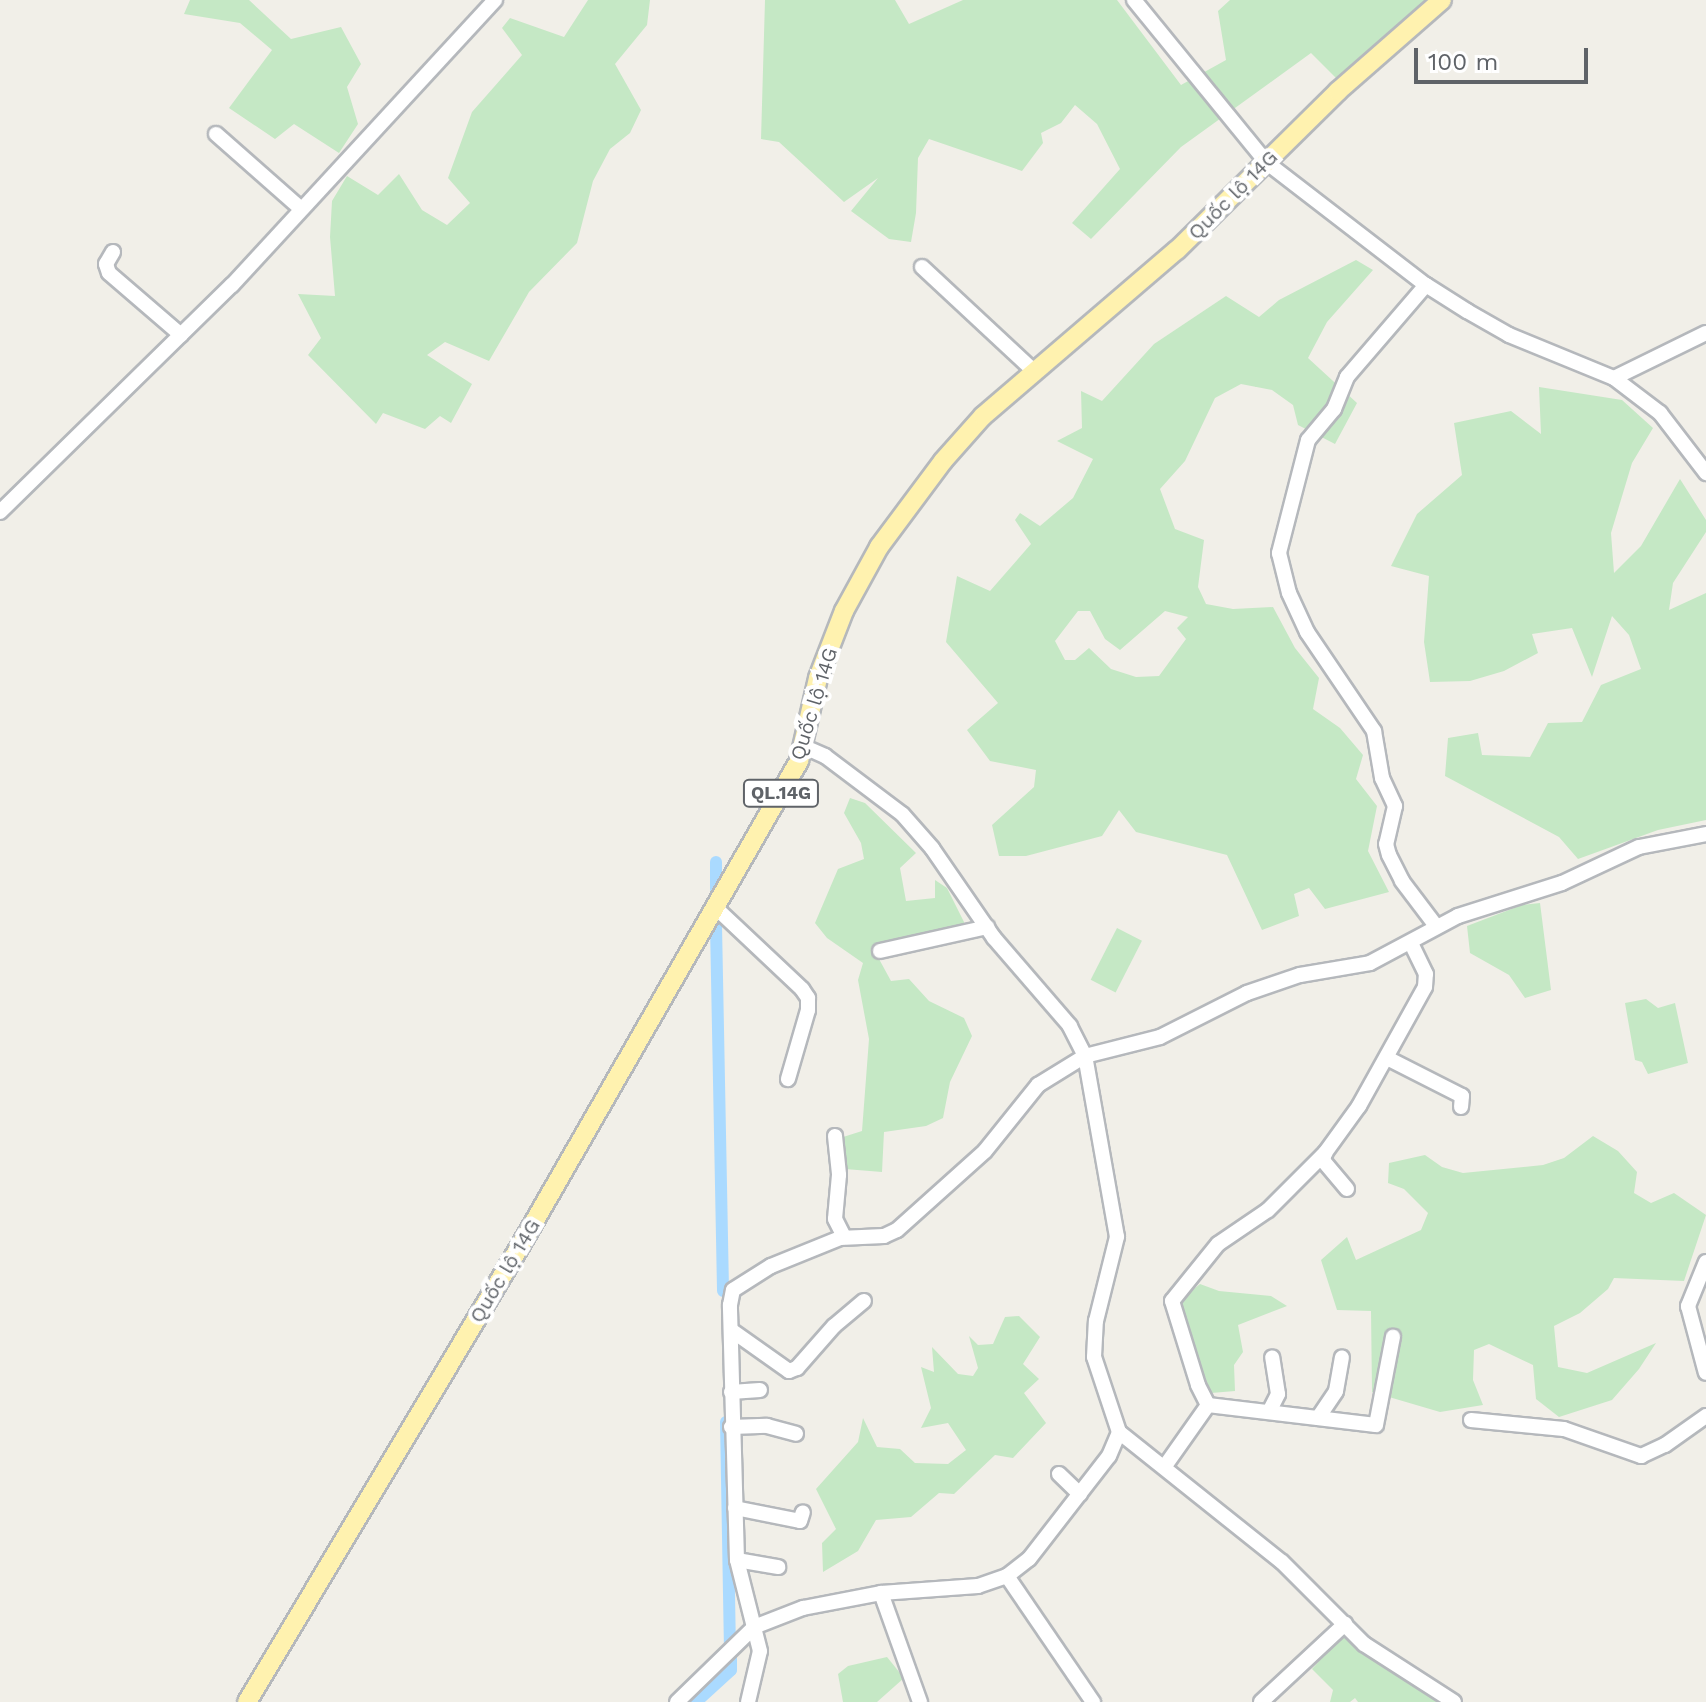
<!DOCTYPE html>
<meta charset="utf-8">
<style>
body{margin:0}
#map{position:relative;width:1706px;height:1702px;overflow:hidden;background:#f1efe8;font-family:"Work Sans",sans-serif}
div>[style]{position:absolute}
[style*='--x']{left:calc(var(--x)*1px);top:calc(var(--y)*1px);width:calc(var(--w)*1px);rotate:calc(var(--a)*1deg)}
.green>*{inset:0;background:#c5e8c5;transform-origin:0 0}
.canal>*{height:12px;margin:-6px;padding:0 6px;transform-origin:6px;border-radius:6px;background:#aadaff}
.roads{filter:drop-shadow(2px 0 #b5b8bc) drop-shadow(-2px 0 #b5b8bc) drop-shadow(0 2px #b5b8bc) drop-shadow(0 -2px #b5b8bc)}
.minor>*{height:14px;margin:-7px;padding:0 7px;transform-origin:7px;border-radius:7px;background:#fff}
.major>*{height:18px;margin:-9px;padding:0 9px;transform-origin:9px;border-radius:9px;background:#fff2af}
span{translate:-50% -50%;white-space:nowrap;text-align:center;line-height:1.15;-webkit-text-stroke:8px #fff;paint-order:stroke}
.shield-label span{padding:2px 6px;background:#fff;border:2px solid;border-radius:6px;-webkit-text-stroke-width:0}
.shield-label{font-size:18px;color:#5f6368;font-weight:700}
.street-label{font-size:20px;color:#5f6368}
.scale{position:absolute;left:1414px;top:48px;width:174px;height:36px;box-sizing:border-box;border:4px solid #5f6368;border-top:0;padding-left:10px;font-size:24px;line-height:28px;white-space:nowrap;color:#5f6368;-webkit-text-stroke:6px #fff;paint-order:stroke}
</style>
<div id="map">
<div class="green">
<i style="clip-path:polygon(190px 0,249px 0,291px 39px,341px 27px,361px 64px,347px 87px,358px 124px,339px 153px,294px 124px,275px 139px,229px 108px,272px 50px,240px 23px,184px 14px)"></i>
<i style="clip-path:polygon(588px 0,650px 0,647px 25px,615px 64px,641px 110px,630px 133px,610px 149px,593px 181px,577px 243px,529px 292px,489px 361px,445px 342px,427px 355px,472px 384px,451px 423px,440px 416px,425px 429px,383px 413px,376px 424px,308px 355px,321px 338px,298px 294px,335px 296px,330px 237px,332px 201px,347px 176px,378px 195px,399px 174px,422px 210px,447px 225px,470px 203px,448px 178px,472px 112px,522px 55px,502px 28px,510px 18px,564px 37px)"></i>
<i style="clip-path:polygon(765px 0,895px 0,909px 24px,963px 0,1117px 0,1181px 85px,1226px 60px,1218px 11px,1230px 0,1428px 0,1339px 81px,1311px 53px,1181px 147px,1091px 239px,1072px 223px,1120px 169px,1097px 124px,1075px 105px,1061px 123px,1041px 133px,1043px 143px,1022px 171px,929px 139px,918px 158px,916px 213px,911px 242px,889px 239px,851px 211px,878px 178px,844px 202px,779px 142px,761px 139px)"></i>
<i style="clip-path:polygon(evenodd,1356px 260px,1373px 270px,1327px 322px,1308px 358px,1357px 403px,1335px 444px,1298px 425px,1293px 405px,1272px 390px,1241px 384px,1215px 398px,1185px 461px,1160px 489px,1175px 529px,1204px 540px,1198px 587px,1206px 604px,1233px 609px,1273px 607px,1295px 648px,1319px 678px,1313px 709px,1340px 728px,1363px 755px,1356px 779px,1377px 806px,1368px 851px,1389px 892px,1325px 909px,1309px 888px,1294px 894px,1299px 916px,1262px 930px,1227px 855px,1136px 832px,1119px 810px,1102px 836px,1026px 856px,999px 856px,992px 825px,1034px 787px,1036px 770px,990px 761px,967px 730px,998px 703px,946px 642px,957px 576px,990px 591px,1031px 544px,1015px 520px,1020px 513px,1040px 526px,1073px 498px,1093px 459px,1057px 441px,1082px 428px,1081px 391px,1102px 401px,1154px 344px,1226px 296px,1259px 317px,1279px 300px,1356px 260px,1078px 611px,1090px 611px,1105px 639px,1120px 650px,1165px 611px,1188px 617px,1177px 628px,1186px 639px,1159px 676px,1136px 677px,1111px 669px,1089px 648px,1075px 660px,1065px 660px,1055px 641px,1078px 611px)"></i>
<i style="clip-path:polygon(1539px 387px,1622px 400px,1653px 428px,1632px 463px,1611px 533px,1614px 573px,1641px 546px,1680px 479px,1706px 520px,1706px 532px,1673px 583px,1669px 610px,1706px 593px,1706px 820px,1658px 830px,1578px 859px,1559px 837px,1445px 776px,1448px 738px,1478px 733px,1482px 755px,1530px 757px,1548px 723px,1582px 722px,1601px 685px,1641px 669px,1629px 635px,1612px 616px,1592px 677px,1572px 628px,1532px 634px,1538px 653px,1504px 671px,1470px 681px,1430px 682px,1424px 642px,1429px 576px,1391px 566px,1417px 514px,1462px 475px,1454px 423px,1511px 411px,1541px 434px)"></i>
<i style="clip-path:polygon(850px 798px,865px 803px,916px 853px,900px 868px,906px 901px,935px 898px,935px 880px,947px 888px,965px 924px,873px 948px,891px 981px,909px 979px,929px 1001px,964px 1018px,972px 1036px,950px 1082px,943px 1118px,926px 1126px,884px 1132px,882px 1172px,845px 1169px,840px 1138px,862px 1131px,869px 1039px,858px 980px,863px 963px,827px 938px,815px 923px,838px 869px,864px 859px,861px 843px,844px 813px)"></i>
<i style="clip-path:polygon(1540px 903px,1551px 990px,1525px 998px,1509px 975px,1470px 953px,1467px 926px,1522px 905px)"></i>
<i style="left:1117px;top:928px;width:28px;height:58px;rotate:27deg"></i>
<i style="clip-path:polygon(1646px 999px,1658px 1008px,1675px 1003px,1688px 1063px,1648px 1074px,1642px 1062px,1635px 1060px,1625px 1003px)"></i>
<i style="clip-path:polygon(1593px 1136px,1618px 1151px,1637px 1172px,1634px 1193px,1651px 1203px,1674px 1193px,1706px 1215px,1684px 1281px,1614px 1278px,1608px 1289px,1580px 1313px,1554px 1326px,1558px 1367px,1587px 1373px,1656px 1343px,1639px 1369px,1612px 1400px,1559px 1417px,1536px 1399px,1533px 1365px,1489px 1344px,1474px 1350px,1473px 1380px,1483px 1405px,1440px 1412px,1372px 1392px,1371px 1311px,1337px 1310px,1321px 1260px,1347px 1237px,1356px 1260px,1421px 1230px,1428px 1213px,1404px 1189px,1388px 1183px,1389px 1163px,1425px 1155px,1442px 1167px,1463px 1173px,1543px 1165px,1564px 1158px)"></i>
<i style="clip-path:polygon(1200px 1284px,1219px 1291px,1271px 1296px,1287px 1306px,1238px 1325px,1243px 1352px,1234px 1365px,1235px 1391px,1211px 1393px,1179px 1308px,1179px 1301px)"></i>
<i style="clip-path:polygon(1019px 1316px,1040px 1337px,1023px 1364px,1039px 1379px,1024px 1393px,1046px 1423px,1013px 1458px,995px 1455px,954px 1494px,939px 1493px,911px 1517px,876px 1520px,858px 1551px,823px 1572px,822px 1543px,836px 1529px,816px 1489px,858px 1442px,863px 1418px,877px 1447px,900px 1449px,915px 1463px,948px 1464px,966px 1450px,948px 1423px,921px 1428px,931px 1408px,921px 1367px,934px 1372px,932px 1347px,958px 1374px,973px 1376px,978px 1368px,969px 1336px,978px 1345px,993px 1344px,1005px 1317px)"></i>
<i style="clip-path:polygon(1342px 1636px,1354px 1644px,1446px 1702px,1358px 1702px,1355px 1698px,1350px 1702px,1330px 1702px,1333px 1690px,1312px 1669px)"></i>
<i style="clip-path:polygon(887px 1657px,904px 1678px,877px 1702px,843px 1702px,838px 1674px,848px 1666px)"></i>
</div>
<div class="canal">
<i style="--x:716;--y:889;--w:27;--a:-90"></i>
<i style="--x:716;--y:925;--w:366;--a:88.9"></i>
<i style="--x:726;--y:1422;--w:221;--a:89"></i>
<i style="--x:696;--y:1702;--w:47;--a:-42.4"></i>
<i style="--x:731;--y:1670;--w:14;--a:-90"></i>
</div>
<div class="roads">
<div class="minor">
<i style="--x:1134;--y:0;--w:209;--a:50.8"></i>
<i style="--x:1266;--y:162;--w:202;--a:37.6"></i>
<i style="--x:1426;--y:285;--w:49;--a:32.4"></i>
<i style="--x:1467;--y:311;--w:48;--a:29.7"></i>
<i style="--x:1509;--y:335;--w:113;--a:22.3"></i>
<i style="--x:1614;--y:378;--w:58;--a:37.3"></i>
<i style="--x:1660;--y:413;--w:76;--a:52.5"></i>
<i style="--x:216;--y:134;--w:113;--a:41.4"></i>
<i style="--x:113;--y:252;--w:14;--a:120"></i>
<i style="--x:106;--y:264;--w:9;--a:72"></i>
<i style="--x:109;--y:273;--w:95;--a:40.7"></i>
<i style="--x:922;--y:267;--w:151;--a:42.9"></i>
<i style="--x:1426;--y:285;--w:121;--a:130.7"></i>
<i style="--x:1347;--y:377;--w:35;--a:112"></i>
<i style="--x:1334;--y:409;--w:40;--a:130"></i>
<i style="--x:1308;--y:440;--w:117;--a:104.4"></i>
<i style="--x:1279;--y:553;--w:41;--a:76"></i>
<i style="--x:1289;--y:593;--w:43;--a:65.2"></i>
<i style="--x:1307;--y:632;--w:120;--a:55.9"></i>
<i style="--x:1374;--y:731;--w:48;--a:80.3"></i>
<i style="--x:1382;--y:778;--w:31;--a:65"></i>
<i style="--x:1395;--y:806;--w:39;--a:103"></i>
<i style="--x:1386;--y:844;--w:11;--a:75"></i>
<i style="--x:1389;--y:855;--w:29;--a:63"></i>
<i style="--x:1402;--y:881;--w:56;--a:52.9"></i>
<i style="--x:1614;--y:378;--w:102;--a:-26.1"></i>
<i style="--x:0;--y:512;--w:325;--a:-44.4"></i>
<i style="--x:232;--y:285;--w:388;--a:-47.3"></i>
<i style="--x:716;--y:908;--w:118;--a:43.3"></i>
<i style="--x:802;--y:989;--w:11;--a:56"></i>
<i style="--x:808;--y:998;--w:12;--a:90"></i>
<i style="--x:808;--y:1010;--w:72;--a:106.2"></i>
<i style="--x:880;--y:951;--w:110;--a:-12.6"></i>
<i style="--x:1387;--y:1058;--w:84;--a:26.9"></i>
<i style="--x:1462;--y:1096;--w:11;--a:95"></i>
<i style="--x:835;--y:1136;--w:39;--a:84"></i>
<i style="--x:839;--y:1175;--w:44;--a:95.2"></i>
<i style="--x:835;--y:1219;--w:20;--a:63"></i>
<i style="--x:1347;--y:1189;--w:38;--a:-130"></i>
<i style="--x:1323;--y:1160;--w:7;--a:-74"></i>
<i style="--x:1325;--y:1153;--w:58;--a:-54.1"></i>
<i style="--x:1359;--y:1106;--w:136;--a:-61"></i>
<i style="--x:1425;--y:987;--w:13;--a:-86"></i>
<i style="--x:1426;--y:974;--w:34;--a:-116"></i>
<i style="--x:1706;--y:1262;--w:48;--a:112.2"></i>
<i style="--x:1688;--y:1306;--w:69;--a:75"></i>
<i style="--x:731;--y:1330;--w:71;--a:35.3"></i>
<i style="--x:789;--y:1371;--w:9;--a:-21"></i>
<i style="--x:797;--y:1368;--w:56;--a:-48.6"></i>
<i style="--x:834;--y:1326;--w:39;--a:-40"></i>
<i style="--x:731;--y:1392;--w:29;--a:-4"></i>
<i style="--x:1208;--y:1405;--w:22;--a:-117"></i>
<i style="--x:1198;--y:1385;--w:88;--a:-107.2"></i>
<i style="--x:1172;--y:1301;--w:73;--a:-51.1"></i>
<i style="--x:1218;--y:1244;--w:60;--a:-34.2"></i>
<i style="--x:1268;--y:1210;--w:81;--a:-45"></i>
<i style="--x:1269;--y:1412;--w:20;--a:-63"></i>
<i style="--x:1278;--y:1394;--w:37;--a:-99"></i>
<i style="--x:1318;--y:1418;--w:32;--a:-56"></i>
<i style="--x:1336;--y:1391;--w:34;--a:-80"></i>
<i style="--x:1471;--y:1420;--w:93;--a:5.5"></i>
<i style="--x:1564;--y:1429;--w:82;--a:19.3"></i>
<i style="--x:1641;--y:1456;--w:26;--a:-25"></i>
<i style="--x:1665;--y:1445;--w:50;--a:-35.3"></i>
<i style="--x:731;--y:1427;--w:36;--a:-2"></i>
<i style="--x:767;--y:1426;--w:30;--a:15"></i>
<i style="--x:1119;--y:1432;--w:208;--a:38.6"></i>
<i style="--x:1282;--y:1562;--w:116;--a:45"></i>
<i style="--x:1364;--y:1644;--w:107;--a:32.8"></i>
<i style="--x:1165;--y:1466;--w:75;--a:-54.8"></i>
<i style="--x:1208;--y:1405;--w:169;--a:6.8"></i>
<i style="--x:1376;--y:1425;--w:90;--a:-79.1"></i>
<i style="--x:1059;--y:1474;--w:29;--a:44"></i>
<i style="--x:735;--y:1508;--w:66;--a:11.3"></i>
<i style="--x:800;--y:1521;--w:9;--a:-72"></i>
<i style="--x:737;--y:1560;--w:42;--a:9.7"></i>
<i style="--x:1007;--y:1576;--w:153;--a:55.7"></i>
<i style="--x:881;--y:1593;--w:116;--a:70.3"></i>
<i style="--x:677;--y:1702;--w:107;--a:-44.2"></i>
<i style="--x:754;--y:1627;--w:53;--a:-21.2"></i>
<i style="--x:803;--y:1608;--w:79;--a:-10.9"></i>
<i style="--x:881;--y:1593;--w:97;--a:-4.1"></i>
<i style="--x:978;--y:1586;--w:31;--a:-19"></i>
<i style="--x:1007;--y:1576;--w:28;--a:-38"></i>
<i style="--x:1029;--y:1559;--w:130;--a:-52.2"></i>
<i style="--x:1109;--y:1456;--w:26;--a:-67"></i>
<i style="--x:1119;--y:1432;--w:79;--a:-108.4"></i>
<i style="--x:1094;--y:1357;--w:36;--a:-87"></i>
<i style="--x:1096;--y:1321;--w:87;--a:-76"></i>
<i style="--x:1117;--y:1237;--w:184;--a:-100"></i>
<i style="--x:1085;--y:1056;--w:34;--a:-117"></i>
<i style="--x:1070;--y:1026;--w:116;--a:-130.8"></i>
<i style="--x:994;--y:938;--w:109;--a:-124.6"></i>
<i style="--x:932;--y:848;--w:45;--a:-131.4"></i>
<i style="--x:902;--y:814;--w:96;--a:-143"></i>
<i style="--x:825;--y:756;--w:22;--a:-156"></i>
<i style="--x:748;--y:1702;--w:52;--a:-76.8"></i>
<i style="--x:760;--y:1651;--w:94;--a:-104.2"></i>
<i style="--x:737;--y:1560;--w:255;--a:-91.6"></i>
<i style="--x:730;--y:1305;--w:15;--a:-79"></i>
<i style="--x:733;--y:1290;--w:45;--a:-32.3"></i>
<i style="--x:771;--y:1266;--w:74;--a:-22.1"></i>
<i style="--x:840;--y:1238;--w:44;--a:-2.6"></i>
<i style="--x:884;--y:1236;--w:14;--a:-25"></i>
<i style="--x:897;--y:1230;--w:118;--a:-41.9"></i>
<i style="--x:985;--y:1151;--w:85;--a:-51.2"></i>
<i style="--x:1038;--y:1085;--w:55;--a:-31.7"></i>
<i style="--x:1085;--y:1056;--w:77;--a:-14.2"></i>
<i style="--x:1160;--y:1037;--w:97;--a:-26.8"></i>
<i style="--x:1247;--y:993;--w:56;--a:-18.8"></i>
<i style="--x:1300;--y:975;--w:71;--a:-9.7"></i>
<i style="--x:1370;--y:963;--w:100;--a:-28.1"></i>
<i style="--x:1458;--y:916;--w:109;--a:-17.6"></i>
<i style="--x:1562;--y:883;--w:85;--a:-25.1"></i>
<i style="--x:1639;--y:847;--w:68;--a:-11"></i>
<i style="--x:1261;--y:1702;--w:115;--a:-42.9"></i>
</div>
<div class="major">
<i style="--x:247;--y:1702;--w:535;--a:-59.07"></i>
<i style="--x:522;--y:1243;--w:556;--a:-60.11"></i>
<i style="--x:799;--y:761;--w:85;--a:-77.1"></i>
<i style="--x:818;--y:678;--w:72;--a:-68.8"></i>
<i style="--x:844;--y:611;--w:73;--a:-61.3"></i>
<i style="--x:879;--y:547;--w:107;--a:-53.3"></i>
<i style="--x:943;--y:461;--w:60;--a:-48.4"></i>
<i style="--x:983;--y:416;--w:255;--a:-40.6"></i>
<i style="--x:1177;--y:250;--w:226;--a:-44.6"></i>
<i style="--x:1338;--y:91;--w:138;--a:-41.2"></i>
</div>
</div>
<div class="shield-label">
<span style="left:781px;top:793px">QL.14G</span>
</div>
<div class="street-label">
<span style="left:1233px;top:195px;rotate:-45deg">Quốc lộ 14G</span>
<span style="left:814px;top:704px;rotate:-73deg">Quốc lộ 14G</span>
<span style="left:505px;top:1271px;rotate:-59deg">Quốc lộ 14G</span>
</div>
<div class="scale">100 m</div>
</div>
